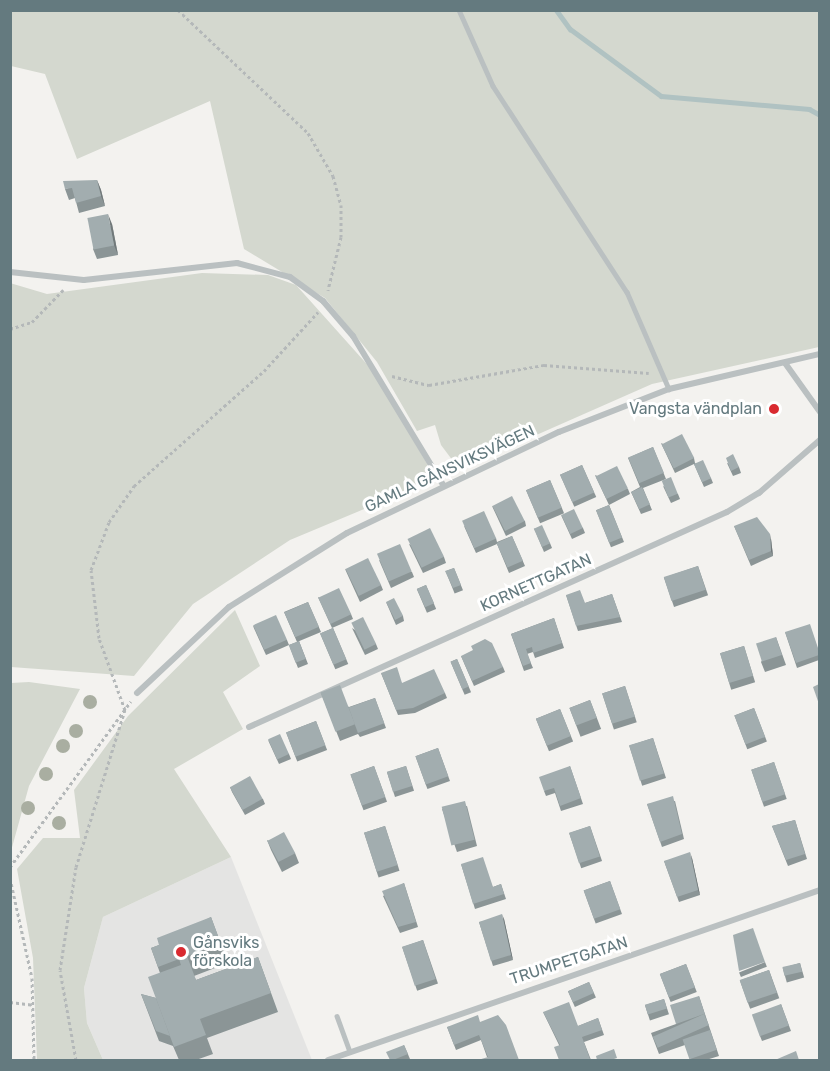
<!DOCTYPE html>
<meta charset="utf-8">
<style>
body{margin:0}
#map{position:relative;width:830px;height:1071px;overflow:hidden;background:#f3f2ef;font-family:Rubik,sans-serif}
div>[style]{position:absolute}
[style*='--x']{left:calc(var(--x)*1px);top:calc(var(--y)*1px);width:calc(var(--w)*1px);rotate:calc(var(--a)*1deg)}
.built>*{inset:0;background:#e4e4e3}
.green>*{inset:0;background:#d4d8cf}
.stream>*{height:5px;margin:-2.5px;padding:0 2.5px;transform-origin:2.5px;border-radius:2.5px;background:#b0c2c2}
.path>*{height:3px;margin-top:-1.5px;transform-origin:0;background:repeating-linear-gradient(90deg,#b4b8b9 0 3px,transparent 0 6px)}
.service>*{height:4.5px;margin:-2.25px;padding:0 2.25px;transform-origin:2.25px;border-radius:2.25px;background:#bac0c1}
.minor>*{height:6px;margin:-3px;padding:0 3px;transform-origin:3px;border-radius:3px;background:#bac0c1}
.trees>*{width:14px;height:14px;margin:-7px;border-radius:50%;background:#a9aea1}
.wall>*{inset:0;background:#8b9596;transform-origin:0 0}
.shaded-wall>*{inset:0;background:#71797a}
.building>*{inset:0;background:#a2adaf;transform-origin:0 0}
.dots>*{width:16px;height:16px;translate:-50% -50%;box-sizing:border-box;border:3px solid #fff;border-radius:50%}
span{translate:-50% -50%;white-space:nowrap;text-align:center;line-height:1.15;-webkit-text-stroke:6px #fff;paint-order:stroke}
.poi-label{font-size:16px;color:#647a7f}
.right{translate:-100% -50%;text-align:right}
.left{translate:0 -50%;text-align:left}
.street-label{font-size:16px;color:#647a7f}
.frame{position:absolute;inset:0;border:12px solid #647a7f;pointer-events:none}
</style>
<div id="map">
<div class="built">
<i style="clip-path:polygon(231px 857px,312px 1060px,103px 1060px,87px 1023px,84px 988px,103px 917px)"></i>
</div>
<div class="green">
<i style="clip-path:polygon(11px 11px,819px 11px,819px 347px,652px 384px,459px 469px,441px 445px,435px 425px,417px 431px,377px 362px,325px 298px,244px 249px,210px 101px,77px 159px,45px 74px,11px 66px)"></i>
<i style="clip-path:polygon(202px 273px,268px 275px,296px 285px,373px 371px,436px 479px,290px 540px,193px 604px,134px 676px,11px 667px,10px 283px,47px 294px)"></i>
<i style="clip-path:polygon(235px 610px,260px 666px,223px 692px,243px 729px,174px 769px,231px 857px,103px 917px,84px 988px,87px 1023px,103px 1060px,37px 1060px,33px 958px,17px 869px,43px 838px,80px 838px,74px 790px,128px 716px)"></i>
<i style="clip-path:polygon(29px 682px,80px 689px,29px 786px,11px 851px,11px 683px)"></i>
</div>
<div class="stream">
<i style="--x:556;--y:10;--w:24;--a:54"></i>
<i style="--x:570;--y:29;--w:113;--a:36.4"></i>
<i style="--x:661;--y:96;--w:149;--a:5"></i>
<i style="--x:809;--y:109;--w:13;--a:29"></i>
</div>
<div class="path">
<i style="--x:178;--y:10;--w:179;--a:43.4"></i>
<i style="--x:308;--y:133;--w:50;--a:59.8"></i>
<i style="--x:333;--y:176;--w:30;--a:75"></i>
<i style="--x:341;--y:205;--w:32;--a:90"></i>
<i style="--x:341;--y:237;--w:55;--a:103.8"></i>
<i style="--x:10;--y:329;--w:23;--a:-18"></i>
<i style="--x:32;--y:322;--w:45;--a:-45.9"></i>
<i style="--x:392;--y:376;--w:38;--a:14"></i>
<i style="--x:429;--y:385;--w:117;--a:-9.9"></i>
<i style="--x:544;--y:365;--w:105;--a:4.4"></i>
<i style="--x:10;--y:867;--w:205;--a:-53.9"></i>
<i style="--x:10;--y:878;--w:102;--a:77.6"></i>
<i style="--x:32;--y:978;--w:82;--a:88.6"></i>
<i style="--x:10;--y:1002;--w:23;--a:7"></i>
<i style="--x:76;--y:1060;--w:91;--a:-100.1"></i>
<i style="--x:60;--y:970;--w:104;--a:-81.2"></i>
<i style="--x:76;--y:867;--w:164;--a:-72.7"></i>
<i style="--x:125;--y:710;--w:77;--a:-109.9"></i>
<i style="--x:99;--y:638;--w:68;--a:-96.7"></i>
<i style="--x:91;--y:570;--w:51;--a:-69.4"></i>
<i style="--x:109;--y:522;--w:44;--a:-55.2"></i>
<i style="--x:134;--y:486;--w:174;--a:-41.5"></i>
<i style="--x:264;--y:371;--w:80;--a:-47.5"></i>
</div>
<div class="service">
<i style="--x:459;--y:10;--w:83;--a:65.9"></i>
<i style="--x:493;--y:86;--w:246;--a:57"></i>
<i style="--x:627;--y:292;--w:106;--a:66.6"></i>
<i style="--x:337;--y:1016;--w:38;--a:70"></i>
</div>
<div class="minor">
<i style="--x:10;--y:272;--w:74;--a:6.2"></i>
<i style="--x:84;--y:280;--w:154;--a:-6.3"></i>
<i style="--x:237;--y:263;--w:55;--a:14.8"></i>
<i style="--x:290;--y:277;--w:41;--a:36"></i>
<i style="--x:323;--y:301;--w:46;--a:49.4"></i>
<i style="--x:353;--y:336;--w:175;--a:58.8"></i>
<i style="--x:785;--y:363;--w:60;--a:54.5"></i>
<i style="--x:137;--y:693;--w:126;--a:-43.1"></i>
<i style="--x:229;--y:607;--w:139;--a:-32.1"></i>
<i style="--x:347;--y:533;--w:235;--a:-25.5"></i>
<i style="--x:559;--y:432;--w:118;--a:-21.4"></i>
<i style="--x:669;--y:389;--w:155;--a:-13.1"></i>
<i style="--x:249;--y:727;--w:524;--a:-24.22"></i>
<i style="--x:727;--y:512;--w:37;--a:-31"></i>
<i style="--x:759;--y:493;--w:81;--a:-41"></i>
<i style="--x:328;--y:1060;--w:521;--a:-19.06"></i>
</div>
<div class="trees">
<i style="left:90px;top:702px"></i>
<i style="left:76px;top:731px"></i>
<i style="left:63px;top:746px"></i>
<i style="left:46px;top:774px"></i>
<i style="left:28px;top:808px"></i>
<i style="left:59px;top:823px"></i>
</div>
<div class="wall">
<i style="clip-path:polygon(97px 180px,101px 190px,105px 206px,79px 213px,75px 198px,69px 200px,65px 189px)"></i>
<i style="clip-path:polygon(112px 224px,118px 255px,97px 259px,93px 249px)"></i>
<i style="clip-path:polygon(661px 443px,694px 458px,695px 463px,711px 478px,713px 483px,704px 487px,694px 464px,675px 473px)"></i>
<i style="clip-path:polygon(653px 447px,666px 479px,643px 488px,652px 510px,641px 514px,631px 492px,640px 487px,628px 458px)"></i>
<i style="clip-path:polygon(727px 463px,739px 467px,741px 473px,733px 476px)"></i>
<i style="left:582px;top:465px;width:35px;height:24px;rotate:66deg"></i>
<i style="clip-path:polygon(595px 475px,628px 489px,630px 494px,609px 505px)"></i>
<i style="left:550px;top:480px;width:36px;height:26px;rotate:67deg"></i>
<i style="clip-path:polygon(663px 486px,678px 494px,680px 499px,671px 503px)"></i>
<i style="left:609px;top:505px;width:40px;height:14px;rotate:68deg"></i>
<i style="clip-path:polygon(492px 506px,525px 521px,526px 526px,506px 536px)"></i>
<i style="clip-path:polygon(561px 515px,583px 528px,585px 533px,572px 539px)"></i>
<i style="clip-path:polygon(464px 526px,496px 538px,497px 542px,512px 536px,525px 566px,509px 573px,497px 544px,476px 553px)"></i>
<i style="clip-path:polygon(734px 526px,771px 539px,773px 556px,751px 566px)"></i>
<i style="clip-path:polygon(534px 528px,550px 543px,552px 548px,544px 552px)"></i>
<i style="clip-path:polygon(409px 544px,444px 557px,446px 563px,423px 573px)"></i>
<i style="clip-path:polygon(379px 560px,412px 572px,414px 577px,391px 588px)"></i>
<i style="left:698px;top:566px;width:31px;height:36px;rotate:71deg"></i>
<i style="left:454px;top:568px;width:24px;height:9px;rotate:68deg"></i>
<i style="clip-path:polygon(345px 569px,381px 585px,383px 590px,360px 602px)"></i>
<i style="left:426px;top:585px;width:26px;height:10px;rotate:67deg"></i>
<i style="clip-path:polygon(612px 594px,622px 622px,578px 631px,566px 595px,585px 603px)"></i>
<i style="clip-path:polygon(318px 597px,351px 614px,353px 619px,332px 628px)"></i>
<i style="clip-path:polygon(308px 602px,321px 632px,297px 642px,299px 641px,308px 664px,298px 668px,289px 645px,297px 642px,284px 612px)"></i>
<i style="clip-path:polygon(386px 602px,403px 616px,404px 621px,396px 625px)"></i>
<i style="clip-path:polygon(554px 618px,564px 648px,535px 658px,533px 652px,527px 654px,533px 668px,524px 671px,511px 634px)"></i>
<i style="clip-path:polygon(253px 626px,287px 640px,289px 645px,266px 655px)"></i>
<i style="left:333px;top:628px;width:39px;height:14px;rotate:67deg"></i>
<i style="clip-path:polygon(352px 628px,376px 644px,378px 649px,365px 655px)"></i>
<i style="clip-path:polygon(785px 632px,819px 651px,819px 660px,797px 668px)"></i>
<i style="clip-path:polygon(776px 637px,786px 665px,765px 672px,761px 662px)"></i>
<i style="left:744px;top:646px;width:38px;height:25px;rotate:73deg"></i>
<i style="clip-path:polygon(461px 656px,503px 667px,505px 672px,474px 686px)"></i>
<i style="left:457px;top:659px;width:36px;height:7px;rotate:67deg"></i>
<i style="clip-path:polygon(381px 673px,402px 683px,445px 693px,447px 698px,415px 713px,398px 715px)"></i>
<i style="left:625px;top:686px;width:38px;height:24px;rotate:72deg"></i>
<i style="clip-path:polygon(321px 693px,349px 707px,375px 698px,386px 728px,360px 737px,358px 734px,340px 741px)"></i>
<i style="left:590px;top:700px;width:31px;height:22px;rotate:69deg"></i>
<i style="left:754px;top:708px;width:36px;height:21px;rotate:69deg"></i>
<i style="left:560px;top:709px;width:35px;height:26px;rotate:68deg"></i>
<i style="left:316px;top:721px;width:31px;height:32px;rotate:69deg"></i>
<i style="left:653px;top:738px;width:42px;height:25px;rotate:72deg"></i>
<i style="clip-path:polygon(268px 740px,289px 754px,291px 759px,279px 764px)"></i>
<i style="left:438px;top:748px;width:35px;height:24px;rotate:70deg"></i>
<i style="left:774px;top:762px;width:39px;height:24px;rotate:71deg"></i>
<i style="left:374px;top:766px;width:38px;height:25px;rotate:70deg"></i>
<i style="left:406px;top:766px;width:26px;height:20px;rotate:72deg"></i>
<i style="clip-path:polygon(570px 766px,583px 804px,561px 811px,555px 793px,546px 796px,544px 791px)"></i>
<i style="clip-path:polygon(230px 787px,263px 799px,265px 804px,245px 815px,232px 792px)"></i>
<i style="clip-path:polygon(675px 801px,684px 839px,662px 847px,647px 804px)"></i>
<i style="clip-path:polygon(467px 806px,477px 846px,457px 852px,442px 809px)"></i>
<i style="clip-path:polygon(795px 820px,807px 859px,788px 866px,772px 826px)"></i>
<i style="left:385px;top:826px;width:47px;height:22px;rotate:72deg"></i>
<i style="left:590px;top:826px;width:37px;height:22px;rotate:71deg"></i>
<i style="clip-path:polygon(267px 840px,295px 853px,299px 863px,282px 872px,271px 850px)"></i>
<i style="clip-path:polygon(692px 858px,700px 895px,679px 902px,664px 861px)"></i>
<i style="clip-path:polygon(461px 864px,493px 887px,501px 884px,506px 899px,475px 909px)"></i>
<i style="left:610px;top:881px;width:35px;height:28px;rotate:70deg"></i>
<i style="clip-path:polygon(404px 883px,418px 927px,400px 933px,383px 896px)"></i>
<i style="clip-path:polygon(211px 917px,228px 963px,194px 976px,196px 980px,258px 957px,278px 1012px,207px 1038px,213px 1054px,196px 1060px,179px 1060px,173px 1046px,159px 1041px,141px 994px,156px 998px,160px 973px,151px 948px,159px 945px)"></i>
<i style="clip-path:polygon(504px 919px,513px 960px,493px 966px,479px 922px)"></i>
<i style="left:423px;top:940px;width:46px;height:22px;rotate:71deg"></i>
<i style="left:765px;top:962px;width:5px;height:28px;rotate:68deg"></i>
<i style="left:800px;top:963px;width:15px;height:18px;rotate:74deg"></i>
<i style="left:686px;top:964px;width:30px;height:28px;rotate:69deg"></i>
<i style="left:769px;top:970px;width:30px;height:31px;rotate:70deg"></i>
<i style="left:589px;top:982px;width:17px;height:23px;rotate:66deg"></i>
<i style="clip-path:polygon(699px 996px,719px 1056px,706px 1060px,691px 1060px,685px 1045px,659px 1054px,651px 1033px,676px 1024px)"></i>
<i style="left:664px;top:999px;width:16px;height:20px;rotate:72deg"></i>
<i style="clip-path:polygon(781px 1004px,791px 1031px,762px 1041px,760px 1036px)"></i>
<i style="clip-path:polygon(543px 1012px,578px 1026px,598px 1018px,604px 1035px,584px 1042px,591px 1060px,559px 1060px,559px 1045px)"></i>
<i style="clip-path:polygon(480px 1022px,519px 1060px,487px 1057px,481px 1040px,456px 1050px,447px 1027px)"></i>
<i style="clip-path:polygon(404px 1045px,410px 1059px,407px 1060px,389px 1060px)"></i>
</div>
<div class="shaded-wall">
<i style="clip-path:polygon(97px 180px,101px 190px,105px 206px,101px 196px)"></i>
<i style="clip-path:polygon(108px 214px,112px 224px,118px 255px,114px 245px)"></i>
<i style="clip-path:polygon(770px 534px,771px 539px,773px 556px,771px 551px)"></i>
<i style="clip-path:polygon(690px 852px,692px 858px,700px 895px,698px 890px)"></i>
<i style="clip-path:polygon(502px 914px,504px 919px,513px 960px,511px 955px)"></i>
</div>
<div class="building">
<i style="clip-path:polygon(97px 180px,101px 196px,76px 203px,72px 188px,65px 189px,63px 181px)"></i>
<i style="left:108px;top:214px;width:32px;height:21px;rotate:79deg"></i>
<i style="left:682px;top:434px;width:27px;height:23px;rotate:63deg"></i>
<i style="left:653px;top:447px;width:28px;height:27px;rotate:67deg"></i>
<i style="clip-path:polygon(733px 454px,739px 467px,731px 471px,726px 458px)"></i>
<i style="left:703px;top:460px;width:20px;height:10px;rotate:66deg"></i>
<i style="left:582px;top:465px;width:30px;height:24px;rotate:66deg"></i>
<i style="left:617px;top:466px;width:25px;height:24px;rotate:64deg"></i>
<i style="left:671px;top:477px;width:18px;height:10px;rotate:68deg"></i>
<i style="left:550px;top:480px;width:30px;height:26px;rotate:67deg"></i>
<i style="left:642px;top:487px;width:19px;height:12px;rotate:65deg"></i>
<i style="left:512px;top:496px;width:28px;height:22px;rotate:63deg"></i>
<i style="left:609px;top:505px;width:35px;height:14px;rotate:68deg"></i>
<i style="left:574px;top:509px;width:21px;height:14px;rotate:65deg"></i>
<i style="left:484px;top:511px;width:30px;height:24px;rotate:66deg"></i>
<i style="clip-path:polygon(757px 517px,770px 534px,771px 551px,749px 560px,734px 526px)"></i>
<i style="left:542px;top:525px;width:20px;height:9px;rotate:66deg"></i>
<i style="left:430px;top:528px;width:32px;height:25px;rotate:64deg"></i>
<i style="left:512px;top:536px;width:27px;height:17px;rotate:66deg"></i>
<i style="left:400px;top:544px;width:30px;height:25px;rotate:67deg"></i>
<i style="left:368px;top:558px;width:30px;height:25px;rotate:64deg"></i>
<i style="left:698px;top:566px;width:25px;height:36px;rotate:72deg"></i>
<i style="clip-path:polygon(454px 568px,461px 585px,453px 588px,445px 571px)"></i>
<i style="left:426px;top:585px;width:20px;height:10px;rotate:66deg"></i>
<i style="left:339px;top:588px;width:29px;height:23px;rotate:65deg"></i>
<i style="clip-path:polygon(580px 590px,585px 603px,612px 594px,620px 617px,576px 626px,566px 595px)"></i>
<i style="left:394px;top:598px;width:20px;height:9px;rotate:63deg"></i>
<i style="left:308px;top:602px;width:27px;height:26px;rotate:66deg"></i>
<i style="left:276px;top:615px;width:27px;height:25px;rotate:66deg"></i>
<i style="left:363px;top:617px;width:30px;height:13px;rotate:64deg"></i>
<i style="clip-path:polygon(554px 618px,562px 643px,533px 653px,532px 647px,526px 649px,531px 663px,523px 666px,511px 634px)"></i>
<i style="clip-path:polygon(810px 624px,819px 651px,819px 655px,796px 663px,785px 632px)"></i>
<i style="left:333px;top:628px;width:34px;height:14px;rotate:67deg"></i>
<i style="left:776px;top:637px;width:19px;height:21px;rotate:72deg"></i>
<i style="clip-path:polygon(485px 639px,492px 643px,503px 667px,472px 681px,461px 656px,473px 650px,471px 646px)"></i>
<i style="left:299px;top:641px;width:19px;height:11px;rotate:69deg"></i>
<i style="left:744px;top:646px;width:31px;height:25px;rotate:73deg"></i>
<i style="left:457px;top:659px;width:30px;height:7px;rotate:67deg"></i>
<i style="clip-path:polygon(397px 667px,402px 683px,434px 669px,445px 693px,413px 708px,396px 710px,381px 673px)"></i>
<i style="clip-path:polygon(819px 684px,819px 704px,813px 687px)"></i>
<i style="left:340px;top:685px;width:42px;height:21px;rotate:69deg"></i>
<i style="left:625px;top:686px;width:32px;height:24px;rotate:72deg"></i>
<i style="left:375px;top:698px;width:27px;height:28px;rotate:70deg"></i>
<i style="left:590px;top:700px;width:19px;height:22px;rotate:69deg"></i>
<i style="left:754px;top:708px;width:31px;height:21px;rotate:69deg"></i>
<i style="left:560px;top:709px;width:29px;height:26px;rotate:68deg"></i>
<i style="left:316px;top:721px;width:26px;height:32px;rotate:69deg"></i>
<i style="left:280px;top:734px;width:22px;height:13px;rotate:66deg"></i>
<i style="left:653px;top:738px;width:37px;height:25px;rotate:73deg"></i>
<i style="left:438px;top:748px;width:30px;height:24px;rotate:70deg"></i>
<i style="left:774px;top:762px;width:34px;height:24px;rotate:71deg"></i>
<i style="left:374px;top:766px;width:33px;height:25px;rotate:70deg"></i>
<i style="left:406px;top:766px;width:21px;height:20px;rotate:73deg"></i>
<i style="clip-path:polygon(570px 766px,581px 798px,560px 806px,554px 788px,544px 791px,539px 777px)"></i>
<i style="left:250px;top:776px;width:26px;height:23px;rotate:61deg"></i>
<i style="clip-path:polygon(673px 796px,682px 834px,660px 842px,647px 804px)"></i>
<i style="left:465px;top:801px;width:40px;height:24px;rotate:76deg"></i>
<i style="clip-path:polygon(795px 820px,805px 854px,786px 860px,772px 826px)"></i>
<i style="left:385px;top:826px;width:41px;height:22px;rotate:72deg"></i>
<i style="left:590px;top:826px;width:32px;height:22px;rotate:72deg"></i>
<i style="left:284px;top:832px;width:24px;height:19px;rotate:62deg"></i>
<i style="clip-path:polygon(690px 852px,698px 890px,677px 897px,664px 861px)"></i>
<i style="clip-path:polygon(483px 857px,493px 887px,501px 884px,504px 894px,473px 904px,461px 864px)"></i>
<i style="left:610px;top:881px;width:30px;height:28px;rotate:70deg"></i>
<i style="clip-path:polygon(404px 883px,416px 922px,398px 927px,382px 891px)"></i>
<i style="clip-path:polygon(502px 914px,511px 955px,491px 961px,479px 922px)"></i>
<i style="clip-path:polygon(211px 917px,221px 944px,187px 956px,196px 980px,258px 957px,271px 993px,200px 1019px,206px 1035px,174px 1047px,148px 977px,181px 965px,179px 959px,158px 967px,151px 948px,159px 945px,157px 938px)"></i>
<i style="clip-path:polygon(753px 928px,765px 962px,739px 971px,733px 935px)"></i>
<i style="left:423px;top:940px;width:41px;height:22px;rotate:72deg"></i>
<i style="left:800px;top:963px;width:9px;height:18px;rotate:77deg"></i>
<i style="left:686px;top:964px;width:25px;height:28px;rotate:69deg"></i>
<i style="left:769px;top:970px;width:24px;height:31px;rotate:71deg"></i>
<i style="left:589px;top:982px;width:12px;height:23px;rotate:66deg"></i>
<i style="clip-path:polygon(141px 994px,156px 998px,170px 1036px,156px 1031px)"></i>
<i style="clip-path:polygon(699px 996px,706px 1018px,704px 1014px,676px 1024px,670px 1005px)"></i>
<i style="left:664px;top:999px;width:10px;height:20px;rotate:73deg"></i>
<i style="clip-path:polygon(569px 1002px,578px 1026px,598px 1018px,602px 1030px,582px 1037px,590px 1059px,585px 1060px,559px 1060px,554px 1047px,560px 1045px,543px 1012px)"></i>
<i style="left:781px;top:1004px;width:23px;height:31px;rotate:70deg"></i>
<i style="left:704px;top:1014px;width:12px;height:56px;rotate:66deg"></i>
<i style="clip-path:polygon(478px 1015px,480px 1022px,498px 1015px,506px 1025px,519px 1060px,478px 1060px,488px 1057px,479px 1035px,454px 1045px,447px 1027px)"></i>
<i style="left:710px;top:1030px;width:21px;height:29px;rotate:71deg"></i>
<i style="clip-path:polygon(404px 1045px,408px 1054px,393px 1060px,390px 1060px,386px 1052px)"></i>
<i style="clip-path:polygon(614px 1049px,617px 1058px,611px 1060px,597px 1060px,596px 1056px)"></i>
<i style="clip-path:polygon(796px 1051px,799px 1060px,775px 1060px)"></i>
</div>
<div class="dots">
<i style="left:774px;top:409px;background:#d92a30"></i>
<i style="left:181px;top:952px;background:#d92a30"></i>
</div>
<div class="poi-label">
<span class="right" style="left:762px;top:409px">Vangsta vändplan</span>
<span class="left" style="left:193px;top:952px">Gånsviks<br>förskola</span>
</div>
<div class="street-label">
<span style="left:450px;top:469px;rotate:-25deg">GAMLA GÅNSVIKSVÄGEN</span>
<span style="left:536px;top:583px;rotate:-24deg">KORNETTGATAN</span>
<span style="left:569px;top:961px;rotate:-18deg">TRUMPETGATAN</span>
</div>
<div class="frame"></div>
</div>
